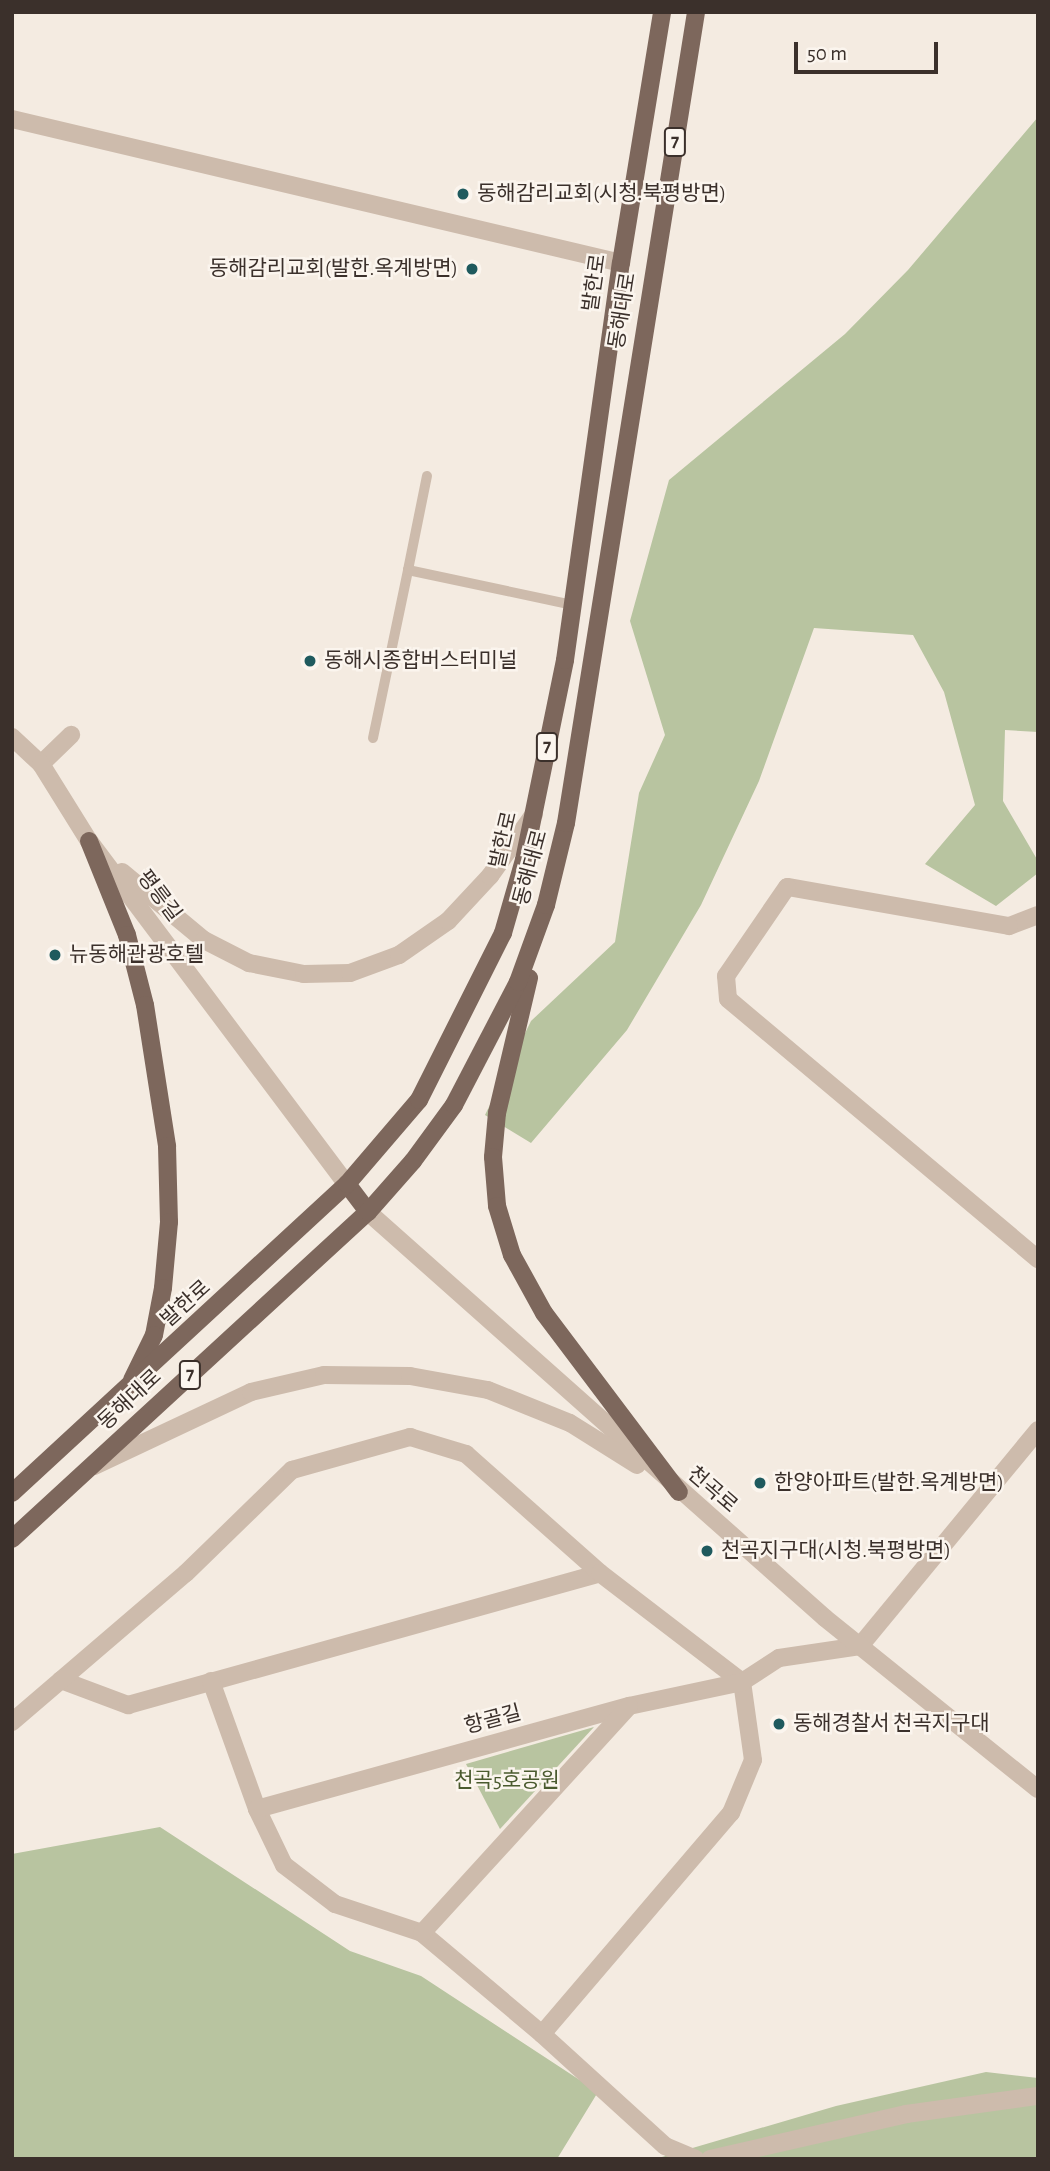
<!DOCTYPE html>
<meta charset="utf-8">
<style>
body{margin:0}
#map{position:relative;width:1050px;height:2171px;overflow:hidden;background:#f4ebe1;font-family:"Alegreya Sans","Noto Sans KR",sans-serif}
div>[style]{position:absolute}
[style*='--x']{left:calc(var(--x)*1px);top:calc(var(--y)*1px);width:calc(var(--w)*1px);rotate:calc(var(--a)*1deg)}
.green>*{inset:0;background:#b8c4a0}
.service>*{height:10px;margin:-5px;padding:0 5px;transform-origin:5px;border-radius:5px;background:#cdbbac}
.minor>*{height:18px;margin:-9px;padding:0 9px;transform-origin:9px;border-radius:9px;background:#cdbbac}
.tertiary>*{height:18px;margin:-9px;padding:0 9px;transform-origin:9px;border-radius:9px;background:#cdbbac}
.primary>*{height:18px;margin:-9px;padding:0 9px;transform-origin:9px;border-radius:9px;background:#7d675c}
.dots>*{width:19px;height:19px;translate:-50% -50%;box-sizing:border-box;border:4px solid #fbf5ee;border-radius:50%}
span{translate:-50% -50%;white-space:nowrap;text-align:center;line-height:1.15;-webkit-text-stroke:5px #fbf5ee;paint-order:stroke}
.shield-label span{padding:2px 5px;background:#fbf5ee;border:2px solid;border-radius:5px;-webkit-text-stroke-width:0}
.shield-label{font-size:19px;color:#3b302b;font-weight:700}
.poi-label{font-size:21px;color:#3b302b}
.left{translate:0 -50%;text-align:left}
.right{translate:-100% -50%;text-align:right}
.street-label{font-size:21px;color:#3b302b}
.park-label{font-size:21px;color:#4a5a2e}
.frame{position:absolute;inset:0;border:14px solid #3b302b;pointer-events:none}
.scale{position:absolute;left:794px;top:42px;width:144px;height:32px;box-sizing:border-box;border:4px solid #3b302b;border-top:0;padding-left:9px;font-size:21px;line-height:24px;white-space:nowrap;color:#3b302b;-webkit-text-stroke:5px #fbf5ee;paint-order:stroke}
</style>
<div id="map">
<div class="green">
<i style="clip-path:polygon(1038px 117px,1038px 732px,1005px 730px,1003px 801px,1038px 861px,1038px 873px,996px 906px,925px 864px,975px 805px,944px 692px,913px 635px,814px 628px,759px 781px,701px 905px,627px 1030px,531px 1143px,485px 1115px,531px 1021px,615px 942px,639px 793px,665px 735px,630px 621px,669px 480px,845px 334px,908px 270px)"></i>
<i style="clip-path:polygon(594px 1727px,500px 1829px,466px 1764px)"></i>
<i style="clip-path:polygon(160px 1827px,350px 1951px,421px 1976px,598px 2092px,557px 2159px,12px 2159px,12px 1854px)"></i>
<i style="clip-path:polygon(986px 2072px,1038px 2078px,1038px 2159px,655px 2159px,836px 2106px)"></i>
</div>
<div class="service">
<i style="--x:408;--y:570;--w:96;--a:-78.6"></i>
<i style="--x:373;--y:738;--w:172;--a:-78.2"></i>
<i style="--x:408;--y:570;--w:169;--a:12"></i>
</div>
<div class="minor">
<i style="--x:12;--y:119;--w:626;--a:13.3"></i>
<i style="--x:41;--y:764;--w:42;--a:-44"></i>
<i style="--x:1038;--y:915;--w:31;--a:159"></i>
<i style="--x:1009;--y:926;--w:225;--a:-170"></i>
<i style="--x:787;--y:887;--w:108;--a:124.4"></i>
<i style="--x:726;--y:976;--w:23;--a:85"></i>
<i style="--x:728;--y:999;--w:405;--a:40"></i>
<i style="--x:61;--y:1680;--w:72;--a:20.5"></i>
<i style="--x:128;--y:1705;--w:490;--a:-15.6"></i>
<i style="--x:211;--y:1681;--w:136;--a:70.2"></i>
<i style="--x:257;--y:1809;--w:62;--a:64.3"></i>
<i style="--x:284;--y:1865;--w:64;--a:37.4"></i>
<i style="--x:335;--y:1904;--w:92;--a:18.4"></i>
<i style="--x:422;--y:1933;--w:157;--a:40.1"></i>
<i style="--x:542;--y:2034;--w:291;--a:-49.5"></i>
<i style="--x:731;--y:1813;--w:57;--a:-67.5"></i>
<i style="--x:753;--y:1760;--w:79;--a:-98"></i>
<i style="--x:742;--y:1682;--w:44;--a:-33"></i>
<i style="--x:779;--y:1658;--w:82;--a:-8.4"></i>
<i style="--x:860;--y:1646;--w:280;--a:-50.5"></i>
<i style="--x:12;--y:1722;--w:229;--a:-40.6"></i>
<i style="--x:186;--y:1573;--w:148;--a:-44.2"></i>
<i style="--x:292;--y:1470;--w:123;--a:-15.6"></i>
<i style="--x:410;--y:1437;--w:59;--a:16.9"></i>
<i style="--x:466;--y:1454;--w:179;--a:41.6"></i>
<i style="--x:600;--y:1573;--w:179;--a:37.5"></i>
<i style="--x:257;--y:1809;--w:386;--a:-15.5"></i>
<i style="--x:629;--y:1706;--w:116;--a:-12"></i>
<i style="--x:422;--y:1933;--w:307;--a:-47.6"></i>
<i style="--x:542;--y:2034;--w:166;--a:42.3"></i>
<i style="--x:665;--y:2146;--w:33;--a:23"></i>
<i style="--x:710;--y:2159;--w:201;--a:-12.9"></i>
<i style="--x:906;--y:2114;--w:133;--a:-7.8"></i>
</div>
<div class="tertiary">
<i style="--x:12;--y:737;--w:40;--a:43"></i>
<i style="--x:41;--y:764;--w:91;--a:58.1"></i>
<i style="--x:89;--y:841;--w:429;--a:53.1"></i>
<i style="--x:122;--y:872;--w:107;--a:39.7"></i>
<i style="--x:204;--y:940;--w:51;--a:27.1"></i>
<i style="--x:249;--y:963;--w:56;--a:11.3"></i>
<i style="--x:304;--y:974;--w:46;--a:-1.2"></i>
<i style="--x:350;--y:973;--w:52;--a:-20.2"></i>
<i style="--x:399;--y:955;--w:60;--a:-34.8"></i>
<i style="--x:448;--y:921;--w:62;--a:-47"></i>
<i style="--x:490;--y:876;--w:76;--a:-54.6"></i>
<i style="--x:368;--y:1212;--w:611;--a:41.62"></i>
<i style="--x:825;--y:1618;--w:273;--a:38.8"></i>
<i style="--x:94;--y:1466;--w:174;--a:-25.2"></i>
<i style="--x:251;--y:1392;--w:75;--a:-13.1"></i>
<i style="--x:324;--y:1375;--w:86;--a:0.7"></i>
<i style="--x:410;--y:1376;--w:79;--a:10.2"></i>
<i style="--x:488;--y:1390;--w:88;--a:21.9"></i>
<i style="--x:570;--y:1423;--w:79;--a:32.1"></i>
</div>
<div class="primary">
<i style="--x:89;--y:841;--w:101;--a:68"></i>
<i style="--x:127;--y:935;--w:72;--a:75.6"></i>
<i style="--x:145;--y:1005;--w:143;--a:81.1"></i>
<i style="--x:167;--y:1146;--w:76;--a:88.5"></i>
<i style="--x:169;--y:1222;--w:66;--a:95.2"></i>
<i style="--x:163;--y:1288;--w:48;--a:100.8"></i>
<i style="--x:154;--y:1335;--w:50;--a:116.1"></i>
<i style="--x:529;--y:978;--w:139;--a:103.3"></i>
<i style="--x:497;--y:1113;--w:44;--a:95.2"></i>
<i style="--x:493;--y:1157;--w:49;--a:85.3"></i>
<i style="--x:497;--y:1206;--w:51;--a:73"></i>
<i style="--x:512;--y:1255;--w:66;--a:61.1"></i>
<i style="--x:544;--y:1313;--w:224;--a:53"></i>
<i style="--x:347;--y:1184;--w:35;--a:53"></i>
<i style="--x:12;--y:1493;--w:456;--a:-42.7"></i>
<i style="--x:347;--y:1184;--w:111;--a:-49.4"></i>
<i style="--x:419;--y:1100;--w:187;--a:-63.3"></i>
<i style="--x:503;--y:933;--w:76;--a:-74"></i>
<i style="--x:524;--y:860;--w:204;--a:-78.4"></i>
<i style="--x:565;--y:660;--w:401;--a:-82"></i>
<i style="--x:621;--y:263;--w:254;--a:-80.7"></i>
<i style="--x:12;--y:1539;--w:483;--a:-42.6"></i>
<i style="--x:368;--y:1212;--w:68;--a:-48.6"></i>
<i style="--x:413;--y:1161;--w:69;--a:-53.8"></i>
<i style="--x:454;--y:1105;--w:139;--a:-62.5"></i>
<i style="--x:518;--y:982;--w:82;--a:-70"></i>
<i style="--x:546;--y:905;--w:84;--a:-76.3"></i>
<i style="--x:566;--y:823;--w:821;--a:-80.89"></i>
</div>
<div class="dots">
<i style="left:463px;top:194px;background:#1f5a5e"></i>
<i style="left:472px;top:269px;background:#1f5a5e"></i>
<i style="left:310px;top:661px;background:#1f5a5e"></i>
<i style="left:55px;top:955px;background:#1f5a5e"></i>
<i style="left:760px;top:1483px;background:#1f5a5e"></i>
<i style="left:707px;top:1551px;background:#1f5a5e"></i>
<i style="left:779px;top:1724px;background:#1f5a5e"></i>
</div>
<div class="shield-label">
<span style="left:675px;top:142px">7</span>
<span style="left:547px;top:747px">7</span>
<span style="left:190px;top:1375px">7</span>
</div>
<div class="poi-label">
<span class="left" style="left:477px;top:194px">동해감리교회(시청.북평방면)</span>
<span class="right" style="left:458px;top:269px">동해감리교회(발한.옥계방면)</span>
<span class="left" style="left:324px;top:661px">동해시종합버스터미널</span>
<span class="left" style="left:69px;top:955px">뉴동해관광호텔</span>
<span class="left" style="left:774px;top:1483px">한양아파트(발한.옥계방면)</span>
<span class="left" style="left:721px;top:1551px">천곡지구대(시청.북평방면)</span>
<span class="left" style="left:793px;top:1724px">동해경찰서 천곡지구대</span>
</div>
<div class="street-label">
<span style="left:595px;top:283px;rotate:-82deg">발한로</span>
<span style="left:623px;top:311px;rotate:-81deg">동해대로</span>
<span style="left:504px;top:840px;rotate:-77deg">발한로</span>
<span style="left:531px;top:868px;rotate:-75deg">동해대로</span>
<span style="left:159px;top:896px;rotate:53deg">평릉길</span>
<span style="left:186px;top:1304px;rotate:-42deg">발한로</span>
<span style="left:130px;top:1400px;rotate:-43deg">동해대로</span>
<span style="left:712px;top:1490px;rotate:41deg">천곡로</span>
<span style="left:493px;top:1720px;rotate:-15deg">항골길</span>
</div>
<div class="park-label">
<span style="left:507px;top:1781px">천곡5호공원</span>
</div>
<div class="frame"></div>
<div class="scale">50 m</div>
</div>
